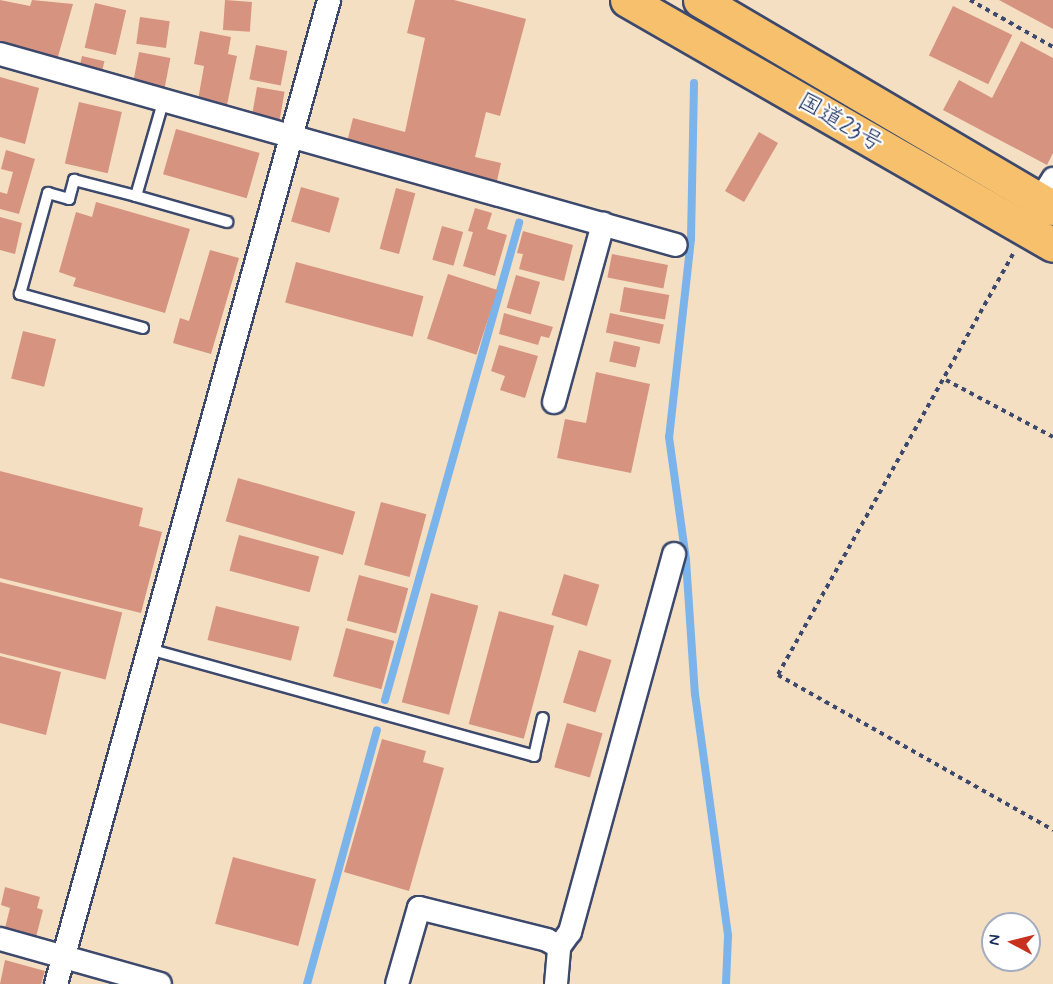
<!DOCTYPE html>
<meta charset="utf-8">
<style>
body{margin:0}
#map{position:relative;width:1053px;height:984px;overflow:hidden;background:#f5dfc3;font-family:Mynerve,"Klee One",sans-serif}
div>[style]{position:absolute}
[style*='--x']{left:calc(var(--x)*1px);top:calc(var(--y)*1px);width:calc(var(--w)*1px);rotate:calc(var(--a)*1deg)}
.stream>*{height:8px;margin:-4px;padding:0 4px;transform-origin:4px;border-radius:4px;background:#7ab4eb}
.building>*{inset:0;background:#d69380;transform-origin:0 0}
.path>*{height:4px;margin-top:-2px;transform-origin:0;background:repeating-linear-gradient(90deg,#3c496d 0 4.5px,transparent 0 9px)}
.roads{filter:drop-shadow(2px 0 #3c496d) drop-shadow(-2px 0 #3c496d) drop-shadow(0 2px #3c496d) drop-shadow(0 -2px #3c496d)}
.lane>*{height:10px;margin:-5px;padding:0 5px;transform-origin:5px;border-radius:5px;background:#fff}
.street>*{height:22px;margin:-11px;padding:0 11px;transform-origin:11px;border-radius:11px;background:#fff}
.highway>*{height:33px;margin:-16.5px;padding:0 16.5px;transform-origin:16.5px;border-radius:16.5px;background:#f7c06c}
span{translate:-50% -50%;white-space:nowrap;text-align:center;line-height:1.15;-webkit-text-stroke:4.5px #fff;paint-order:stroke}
.street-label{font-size:24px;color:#1b2f5e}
.north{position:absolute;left:981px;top:912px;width:60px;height:60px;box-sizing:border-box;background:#fff;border:2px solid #a4acbf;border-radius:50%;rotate:277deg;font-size:16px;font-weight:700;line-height:24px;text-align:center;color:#1b2f5e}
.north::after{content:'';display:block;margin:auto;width:21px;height:27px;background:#c8321e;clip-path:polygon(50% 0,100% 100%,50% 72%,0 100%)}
</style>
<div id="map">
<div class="stream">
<i style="--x:694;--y:83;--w:156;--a:91.1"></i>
<i style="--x:691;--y:239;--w:199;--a:96.3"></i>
<i style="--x:669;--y:437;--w:124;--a:82.1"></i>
<i style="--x:686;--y:560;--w:134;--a:86.2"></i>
<i style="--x:695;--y:694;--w:244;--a:82.2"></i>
<i style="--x:728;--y:936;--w:48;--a:92.4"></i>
<i style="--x:385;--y:700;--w:496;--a:-74.3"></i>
<i style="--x:307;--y:984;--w:263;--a:-74.6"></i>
</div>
<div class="building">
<i style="clip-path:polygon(0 0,30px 6px,32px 0,73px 4px,57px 60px,0 43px)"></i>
<i style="left:225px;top:0;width:27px;height:30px;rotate:4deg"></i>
<i style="clip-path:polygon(415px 0,454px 0,526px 19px,500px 116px,486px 112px,475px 157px,501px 163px,496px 185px,346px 146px,353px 118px,405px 132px,425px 38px,407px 33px)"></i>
<i style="clip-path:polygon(999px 0,1053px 0,1053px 29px)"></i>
<i style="left:95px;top:3px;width:32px;height:46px;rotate:13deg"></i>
<i style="left:953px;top:6px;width:66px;height:55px;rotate:26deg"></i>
<i style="left:140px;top:17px;width:30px;height:27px;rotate:8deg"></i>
<i style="clip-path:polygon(200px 31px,231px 37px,228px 54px,237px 56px,227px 105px,198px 100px,204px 66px,194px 64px)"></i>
<i style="clip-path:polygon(1021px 41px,1053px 58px,1053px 153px,1047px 165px,943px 110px,959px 80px,992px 98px)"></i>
<i style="left:256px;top:45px;width:32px;height:35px;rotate:11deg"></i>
<i style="left:139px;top:52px;width:32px;height:34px;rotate:11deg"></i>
<i style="left:82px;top:56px;width:23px;height:19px;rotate:13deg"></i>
<i style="clip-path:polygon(0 77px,39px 88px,25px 144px,0 137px)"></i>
<i style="left:257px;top:87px;width:28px;height:28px;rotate:10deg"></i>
<i style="left:79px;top:102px;width:44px;height:63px;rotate:13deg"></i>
<i style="left:176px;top:129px;width:87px;height:47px;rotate:16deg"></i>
<i style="left:759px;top:132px;width:22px;height:68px;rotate:30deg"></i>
<i style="clip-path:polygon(6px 150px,35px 159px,19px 214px,0 209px,0 192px,7px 194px,13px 172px,1px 169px)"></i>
<i style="left:301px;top:187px;width:40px;height:36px;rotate:16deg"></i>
<i style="left:396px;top:188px;width:20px;height:63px;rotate:15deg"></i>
<i style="clip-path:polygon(96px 202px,190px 229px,165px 313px,73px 286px,76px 278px,59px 272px,76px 212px,92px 217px)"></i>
<i style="clip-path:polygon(475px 208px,492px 213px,487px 229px,507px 235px,495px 276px,463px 266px,473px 232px,468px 231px)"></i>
<i style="clip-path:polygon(0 217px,22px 223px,15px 254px,0 250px)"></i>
<i style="left:442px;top:226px;width:22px;height:35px;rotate:16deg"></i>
<i style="clip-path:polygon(523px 231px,573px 245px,564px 281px,519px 269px,523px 254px,517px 253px)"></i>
<i style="clip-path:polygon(210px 250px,239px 258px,211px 354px,173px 343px,180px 318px,189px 321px)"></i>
<i style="left:612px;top:254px;width:57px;height:24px;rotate:11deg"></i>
<i style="left:296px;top:262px;width:132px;height:42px;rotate:15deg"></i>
<i style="left:448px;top:274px;width:52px;height:68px;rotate:18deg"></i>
<i style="left:516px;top:275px;width:25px;height:34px;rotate:16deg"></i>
<i style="left:624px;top:287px;width:46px;height:25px;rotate:10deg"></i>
<i style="clip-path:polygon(504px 313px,553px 327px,549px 338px,541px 336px,538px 345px,499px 334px)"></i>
<i style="left:610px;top:313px;width:55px;height:20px;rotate:12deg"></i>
<i style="left:23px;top:331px;width:34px;height:49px;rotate:14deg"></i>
<i style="left:614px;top:341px;width:27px;height:21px;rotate:13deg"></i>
<i style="clip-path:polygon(499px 345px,538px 356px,525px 398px,500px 390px,505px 376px,491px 371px)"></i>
<i style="clip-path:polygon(596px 372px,650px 384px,631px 473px,557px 458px,565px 419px,586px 423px)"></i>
<i style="clip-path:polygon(0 471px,143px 508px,139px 526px,162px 532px,141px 613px,0 578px)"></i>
<i style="left:238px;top:478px;width:122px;height:45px;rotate:16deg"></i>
<i style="left:381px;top:502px;width:47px;height:65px;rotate:15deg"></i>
<i style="left:239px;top:535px;width:83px;height:37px;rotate:15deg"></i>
<i style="left:564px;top:574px;width:37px;height:43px;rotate:17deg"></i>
<i style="left:359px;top:575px;width:51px;height:47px;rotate:15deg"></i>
<i style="left:0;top:582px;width:126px;height:69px;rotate:14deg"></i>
<i style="left:431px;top:593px;width:49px;height:113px;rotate:15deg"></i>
<i style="left:216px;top:606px;width:86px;height:35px;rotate:14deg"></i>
<i style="left:499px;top:611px;width:57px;height:117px;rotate:15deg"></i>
<i style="left:346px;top:628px;width:50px;height:50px;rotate:15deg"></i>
<i style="left:579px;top:650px;width:34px;height:55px;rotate:17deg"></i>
<i style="clip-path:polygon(0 656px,61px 672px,46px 735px,0 723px)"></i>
<i style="left:567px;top:723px;width:37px;height:46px;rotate:16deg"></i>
<i style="clip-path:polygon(382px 739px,426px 751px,423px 762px,444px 768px,409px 891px,344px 872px)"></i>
<i style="left:233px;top:857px;width:86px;height:69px;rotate:15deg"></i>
<i style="clip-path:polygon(5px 887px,40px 897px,37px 908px,43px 910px,36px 937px,5px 928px,10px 908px,1px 905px)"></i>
<i style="clip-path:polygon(5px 960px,45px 971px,41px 984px,0 984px)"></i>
</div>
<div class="path">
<i style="--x:970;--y:0;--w:95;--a:29.5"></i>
<i style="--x:1013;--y:254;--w:482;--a:119.2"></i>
<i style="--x:778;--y:675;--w:316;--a:29.4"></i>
<i style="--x:946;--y:380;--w:121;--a:28"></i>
</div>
<div class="roads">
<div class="lane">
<i style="--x:136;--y:196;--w:95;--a:15.9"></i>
<i style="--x:143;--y:328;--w:128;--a:-164.5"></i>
<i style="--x:20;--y:294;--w:105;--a:-74.5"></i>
<i style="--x:48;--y:193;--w:22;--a:16"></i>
<i style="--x:69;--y:199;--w:20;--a:-75"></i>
<i style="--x:74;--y:180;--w:64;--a:14.5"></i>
<i style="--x:136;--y:196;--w:101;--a:-73.9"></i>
<i style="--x:149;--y:649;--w:400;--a:15.5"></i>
<i style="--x:534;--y:756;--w:39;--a:-77"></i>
</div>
<div class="street">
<i style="--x:0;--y:54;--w:702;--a:15.78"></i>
<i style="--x:1040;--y:200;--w:25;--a:-58"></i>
<i style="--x:554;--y:402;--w:185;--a:-74.6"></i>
<i style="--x:0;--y:939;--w:166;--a:15.7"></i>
<i style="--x:56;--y:984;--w:1021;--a:-74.49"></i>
<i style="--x:397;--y:984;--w:79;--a:-73.9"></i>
<i style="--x:419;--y:908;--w:132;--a:14"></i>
<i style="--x:547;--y:940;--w:14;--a:30"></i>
<i style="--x:556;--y:984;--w:37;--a:-85"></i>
<i style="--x:559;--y:947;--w:19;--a:-54"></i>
<i style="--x:570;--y:932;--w:392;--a:-74.6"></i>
</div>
<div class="highway">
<i style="--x:627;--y:0;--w:491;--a:29.9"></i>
<i style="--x:700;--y:0;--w:410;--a:30.5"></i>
</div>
</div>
<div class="street-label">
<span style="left:840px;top:123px;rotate:30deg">国道23号</span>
</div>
<div class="north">N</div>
</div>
